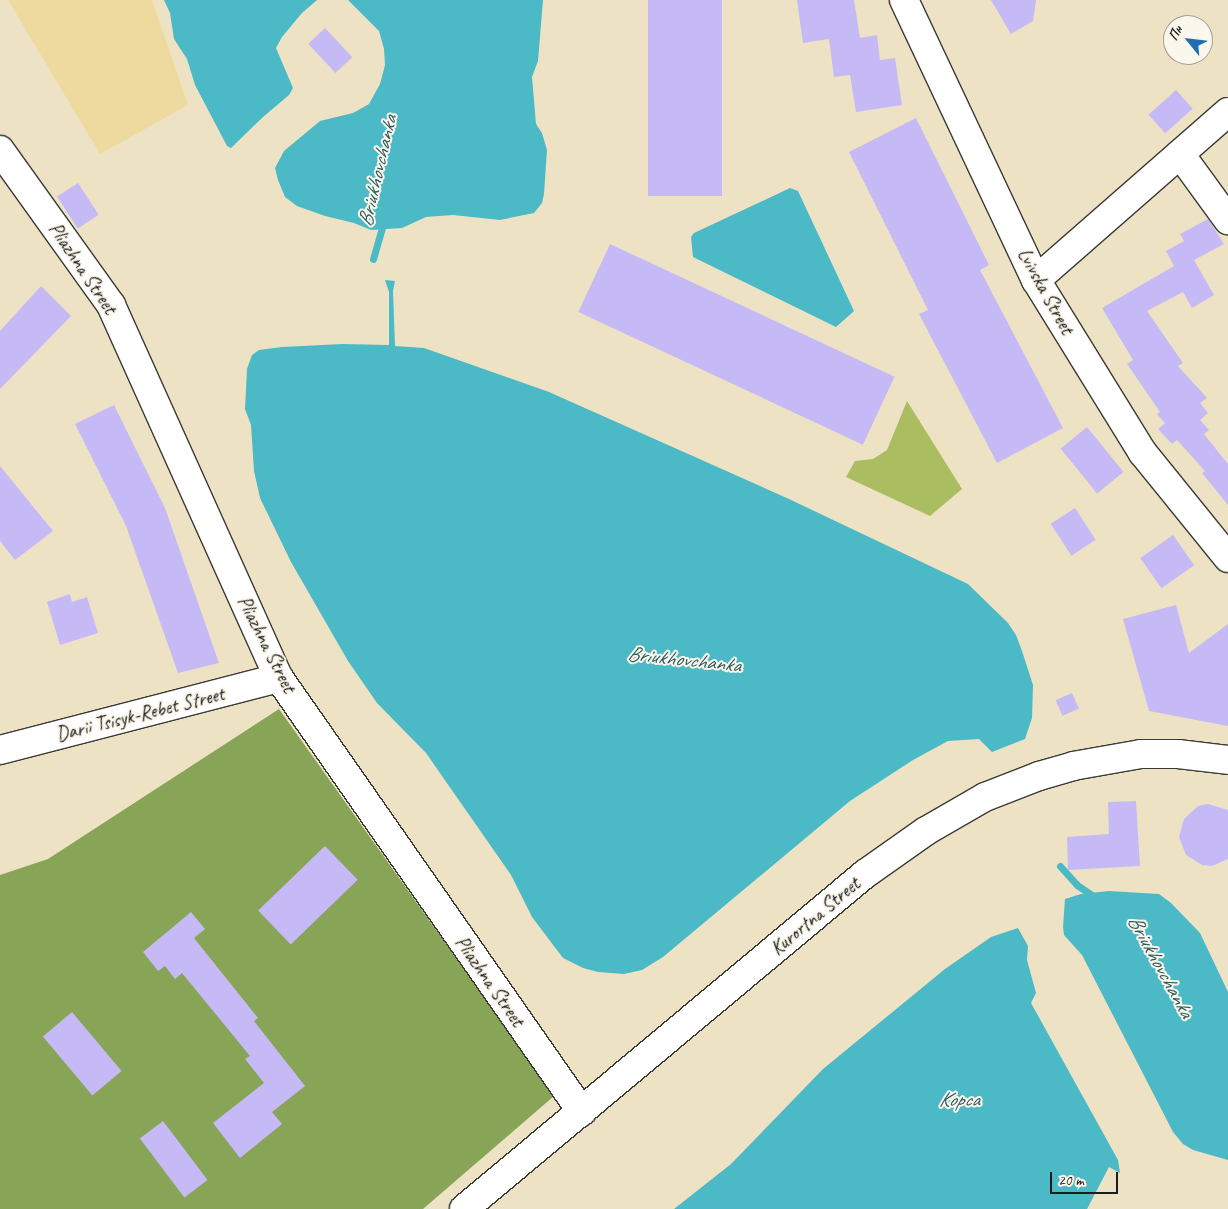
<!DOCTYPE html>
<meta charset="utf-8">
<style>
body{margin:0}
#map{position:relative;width:1228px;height:1209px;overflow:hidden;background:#ede3c4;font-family:Caveat,sans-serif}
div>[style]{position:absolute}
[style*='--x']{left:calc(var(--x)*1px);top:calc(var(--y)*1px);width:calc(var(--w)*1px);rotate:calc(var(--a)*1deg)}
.green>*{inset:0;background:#abbd61}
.forest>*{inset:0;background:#88a457}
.sand>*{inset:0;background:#eeda9e}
.water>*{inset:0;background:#4cb9c7}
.stream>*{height:7px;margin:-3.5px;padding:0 3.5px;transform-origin:3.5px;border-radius:3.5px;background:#4cb9c7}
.building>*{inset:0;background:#c5baf6;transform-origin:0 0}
.roads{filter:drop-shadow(1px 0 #3b3a35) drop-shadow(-1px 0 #3b3a35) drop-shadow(0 1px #3b3a35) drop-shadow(0 -1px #3b3a35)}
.minor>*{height:28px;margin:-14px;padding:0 14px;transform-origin:14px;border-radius:14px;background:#fff}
.major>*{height:28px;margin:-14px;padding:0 14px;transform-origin:14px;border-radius:14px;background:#fff}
span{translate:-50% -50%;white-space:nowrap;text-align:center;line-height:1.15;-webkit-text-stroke:4px #fbf7ec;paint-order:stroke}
.street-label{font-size:20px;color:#1c1c1c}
.water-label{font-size:21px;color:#2f5b60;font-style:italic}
.north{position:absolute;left:1163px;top:15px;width:50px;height:50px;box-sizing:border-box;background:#fbf7ec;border:1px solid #a29f99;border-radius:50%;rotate:299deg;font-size:14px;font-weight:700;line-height:20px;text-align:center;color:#1c1c1c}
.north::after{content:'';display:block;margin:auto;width:18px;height:22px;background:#1f6fb2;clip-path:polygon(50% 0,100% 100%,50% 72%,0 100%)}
.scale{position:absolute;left:1050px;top:1172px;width:68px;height:22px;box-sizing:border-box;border:2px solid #1c1c1c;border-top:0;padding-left:6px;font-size:15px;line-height:18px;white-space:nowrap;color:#1c1c1c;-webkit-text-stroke:4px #fbf7ec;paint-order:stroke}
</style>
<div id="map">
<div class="green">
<i style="clip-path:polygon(907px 401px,962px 489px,930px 516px,846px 477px,855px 461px,873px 459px,887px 450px)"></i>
</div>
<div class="forest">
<i style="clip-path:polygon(279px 709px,554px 1096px,423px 1209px,0 1209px,0 875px,48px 859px)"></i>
</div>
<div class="sand">
<i style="clip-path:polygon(8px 0,152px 0,188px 105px,100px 154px)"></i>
</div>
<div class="water">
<i style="clip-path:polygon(164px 0,317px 0,302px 13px,282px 37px,276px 48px,293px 88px,289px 95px,263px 117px,231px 148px,227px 146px,195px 85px,187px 59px,174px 39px,170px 13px)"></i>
<i style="clip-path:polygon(348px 0,543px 0,538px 61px,532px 77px,536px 124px,542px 133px,547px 150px,544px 194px,542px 203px,534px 213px,500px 220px,453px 215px,426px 217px,402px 228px,371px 230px,354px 223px,325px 216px,297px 206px,285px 197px,278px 180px,275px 168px,284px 151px,320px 121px,353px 113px,369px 104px,380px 84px,385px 65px,384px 49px,379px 31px)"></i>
<i style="clip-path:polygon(790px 188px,798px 191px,854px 311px,836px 327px,693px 257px,691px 237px,694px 233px)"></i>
<i style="clip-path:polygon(385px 280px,395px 281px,393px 291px,395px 346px,424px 348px,549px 392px,789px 499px,968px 584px,1008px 623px,1016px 635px,1022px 651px,1033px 685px,1032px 718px,1025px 739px,992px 752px,979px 739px,948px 741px,913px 760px,850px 801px,663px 957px,642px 970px,624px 974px,598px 972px,583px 968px,563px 958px,532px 917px,511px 875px,426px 753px,377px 703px,348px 661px,291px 562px,260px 498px,254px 471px,251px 425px,245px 409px,247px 369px,252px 355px,259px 350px,282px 347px,342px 344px,389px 345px,389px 292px)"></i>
<i style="clip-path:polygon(1109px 891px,1159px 894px,1171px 903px,1200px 933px,1228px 992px,1228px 1160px,1193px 1150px,1183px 1144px,1173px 1132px,1082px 955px,1064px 935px,1063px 927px,1065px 899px,1081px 894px)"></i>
<i style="clip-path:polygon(1018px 928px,1028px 946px,1027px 960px,1036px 993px,1031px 1003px,1118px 1160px,1120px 1173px,1109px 1167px,1087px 1209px,674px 1209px,731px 1164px,823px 1069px,945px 969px,991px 937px)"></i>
</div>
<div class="stream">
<i style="--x:373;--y:259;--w:40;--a:-74"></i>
<i style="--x:1060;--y:866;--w:25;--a:48"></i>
<i style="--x:1077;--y:885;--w:23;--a:34"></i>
</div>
<div class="building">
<i style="left:648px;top:0;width:74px;height:196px"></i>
<i style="clip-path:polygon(797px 0,854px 0,860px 38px,877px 35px,880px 60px,895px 58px,902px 105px,856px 112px,850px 75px,834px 77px,829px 39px,803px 43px)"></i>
<i style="clip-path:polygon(991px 0,1036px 0,1033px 21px,1011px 34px)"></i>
<i style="left:325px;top:28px;width:40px;height:23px;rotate:47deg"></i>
<i style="left:1176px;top:90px;width:25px;height:37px;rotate:48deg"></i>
<i style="clip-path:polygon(916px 118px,989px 265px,980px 270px,1063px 428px,997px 463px,919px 314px,928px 310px,849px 152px)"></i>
<i style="left:78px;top:183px;width:38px;height:25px;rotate:57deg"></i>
<i style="clip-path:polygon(1208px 219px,1224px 244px,1194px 260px,1214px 295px,1192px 308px,1183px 292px,1147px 311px,1183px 363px,1178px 366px,1207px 398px,1200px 403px,1208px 413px,1200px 420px,1209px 430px,1204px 434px,1228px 464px,1228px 505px,1202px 473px,1205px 471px,1177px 440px,1172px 444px,1158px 429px,1165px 423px,1157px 414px,1160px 412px,1127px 364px,1133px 360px,1102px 308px,1174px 266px,1166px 251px,1184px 241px,1180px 234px)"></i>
<i style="left:610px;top:244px;width:314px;height:75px;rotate:25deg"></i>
<i style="clip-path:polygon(41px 286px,71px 316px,0 389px,0 331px)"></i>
<i style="clip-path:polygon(114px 405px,165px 508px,219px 663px,178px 673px,126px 526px,75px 424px)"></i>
<i style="left:1087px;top:427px;width:58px;height:34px;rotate:51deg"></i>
<i style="clip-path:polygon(0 466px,53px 531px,15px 560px,0 541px)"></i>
<i style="left:1075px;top:508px;width:38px;height:29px;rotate:57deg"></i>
<i style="left:1173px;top:535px;width:37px;height:40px;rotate:55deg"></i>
<i style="clip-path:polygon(70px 594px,72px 602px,87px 597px,98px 633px,60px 645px,47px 602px)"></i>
<i style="clip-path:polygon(1176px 605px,1189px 653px,1228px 624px,1228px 726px,1149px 711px,1123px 619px)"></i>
<i style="left:1072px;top:693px;width:17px;height:18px;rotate:66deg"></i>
<i style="clip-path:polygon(1136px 801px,1140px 866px,1068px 870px,1067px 837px,1109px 834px,1108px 802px)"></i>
<i style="clip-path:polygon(1208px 804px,1228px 810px,1228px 859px,1212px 866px,1202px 865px,1186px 855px,1179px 837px,1184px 819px,1198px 806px)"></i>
<i style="left:325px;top:846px;width:47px;height:93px;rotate:46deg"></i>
<i style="clip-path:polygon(191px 912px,205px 929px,194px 938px,258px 1018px,254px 1021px,305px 1086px,272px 1112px,282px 1124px,240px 1158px,213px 1123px,264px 1083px,245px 1059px,250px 1056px,182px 973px,175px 979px,165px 966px,158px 971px,143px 952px)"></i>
<i style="left:72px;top:1012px;width:77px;height:38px;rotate:50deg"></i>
<i style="left:163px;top:1121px;width:74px;height:29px;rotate:53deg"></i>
</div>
<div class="roads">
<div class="minor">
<i style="--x:904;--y:0;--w:310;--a:64.8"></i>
<i style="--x:1036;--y:280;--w:203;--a:58.3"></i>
<i style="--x:1143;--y:453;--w:135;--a:51"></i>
<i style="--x:0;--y:150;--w:191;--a:54.4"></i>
<i style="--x:111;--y:305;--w:409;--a:65.8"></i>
<i style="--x:279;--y:678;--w:529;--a:55.08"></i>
<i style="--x:1180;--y:154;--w:82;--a:54"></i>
<i style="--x:1036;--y:280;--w:255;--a:-41.2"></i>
<i style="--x:0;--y:750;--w:288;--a:-14.5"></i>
</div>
<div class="major">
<i style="--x:464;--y:1209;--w:523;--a:-39.88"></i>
<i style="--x:865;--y:874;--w:75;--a:-35.2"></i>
<i style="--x:926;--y:831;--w:68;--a:-30"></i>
<i style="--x:985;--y:797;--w:58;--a:-21.3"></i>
<i style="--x:1039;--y:776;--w:35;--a:-16"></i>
<i style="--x:1073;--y:766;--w:69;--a:-10"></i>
<i style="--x:1141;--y:754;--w:37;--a:0"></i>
<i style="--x:1178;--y:754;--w:50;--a:6.8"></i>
</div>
</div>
<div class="street-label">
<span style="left:83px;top:268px;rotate:56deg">Pliazhna Street</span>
<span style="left:1046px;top:291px;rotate:61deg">Lvivska Street</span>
<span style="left:267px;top:644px;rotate:63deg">Pliazhna Street</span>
<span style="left:140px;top:714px;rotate:-14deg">Darii Tsisyk-Rebet Street</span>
<span style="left:815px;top:916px;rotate:-40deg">Kurortna Street</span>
<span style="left:490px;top:981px;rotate:55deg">Pliazhna Street</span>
</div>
<div class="water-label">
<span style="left:377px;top:171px;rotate:-77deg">Briukhovchanka</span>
<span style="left:684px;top:659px;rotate:6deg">Briukhovchanka</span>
<span style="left:1161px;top:966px;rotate:61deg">Briukhovchanka</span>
<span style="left:959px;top:1099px">Корса</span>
</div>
<div class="north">Пн</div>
<div class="scale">20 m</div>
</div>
